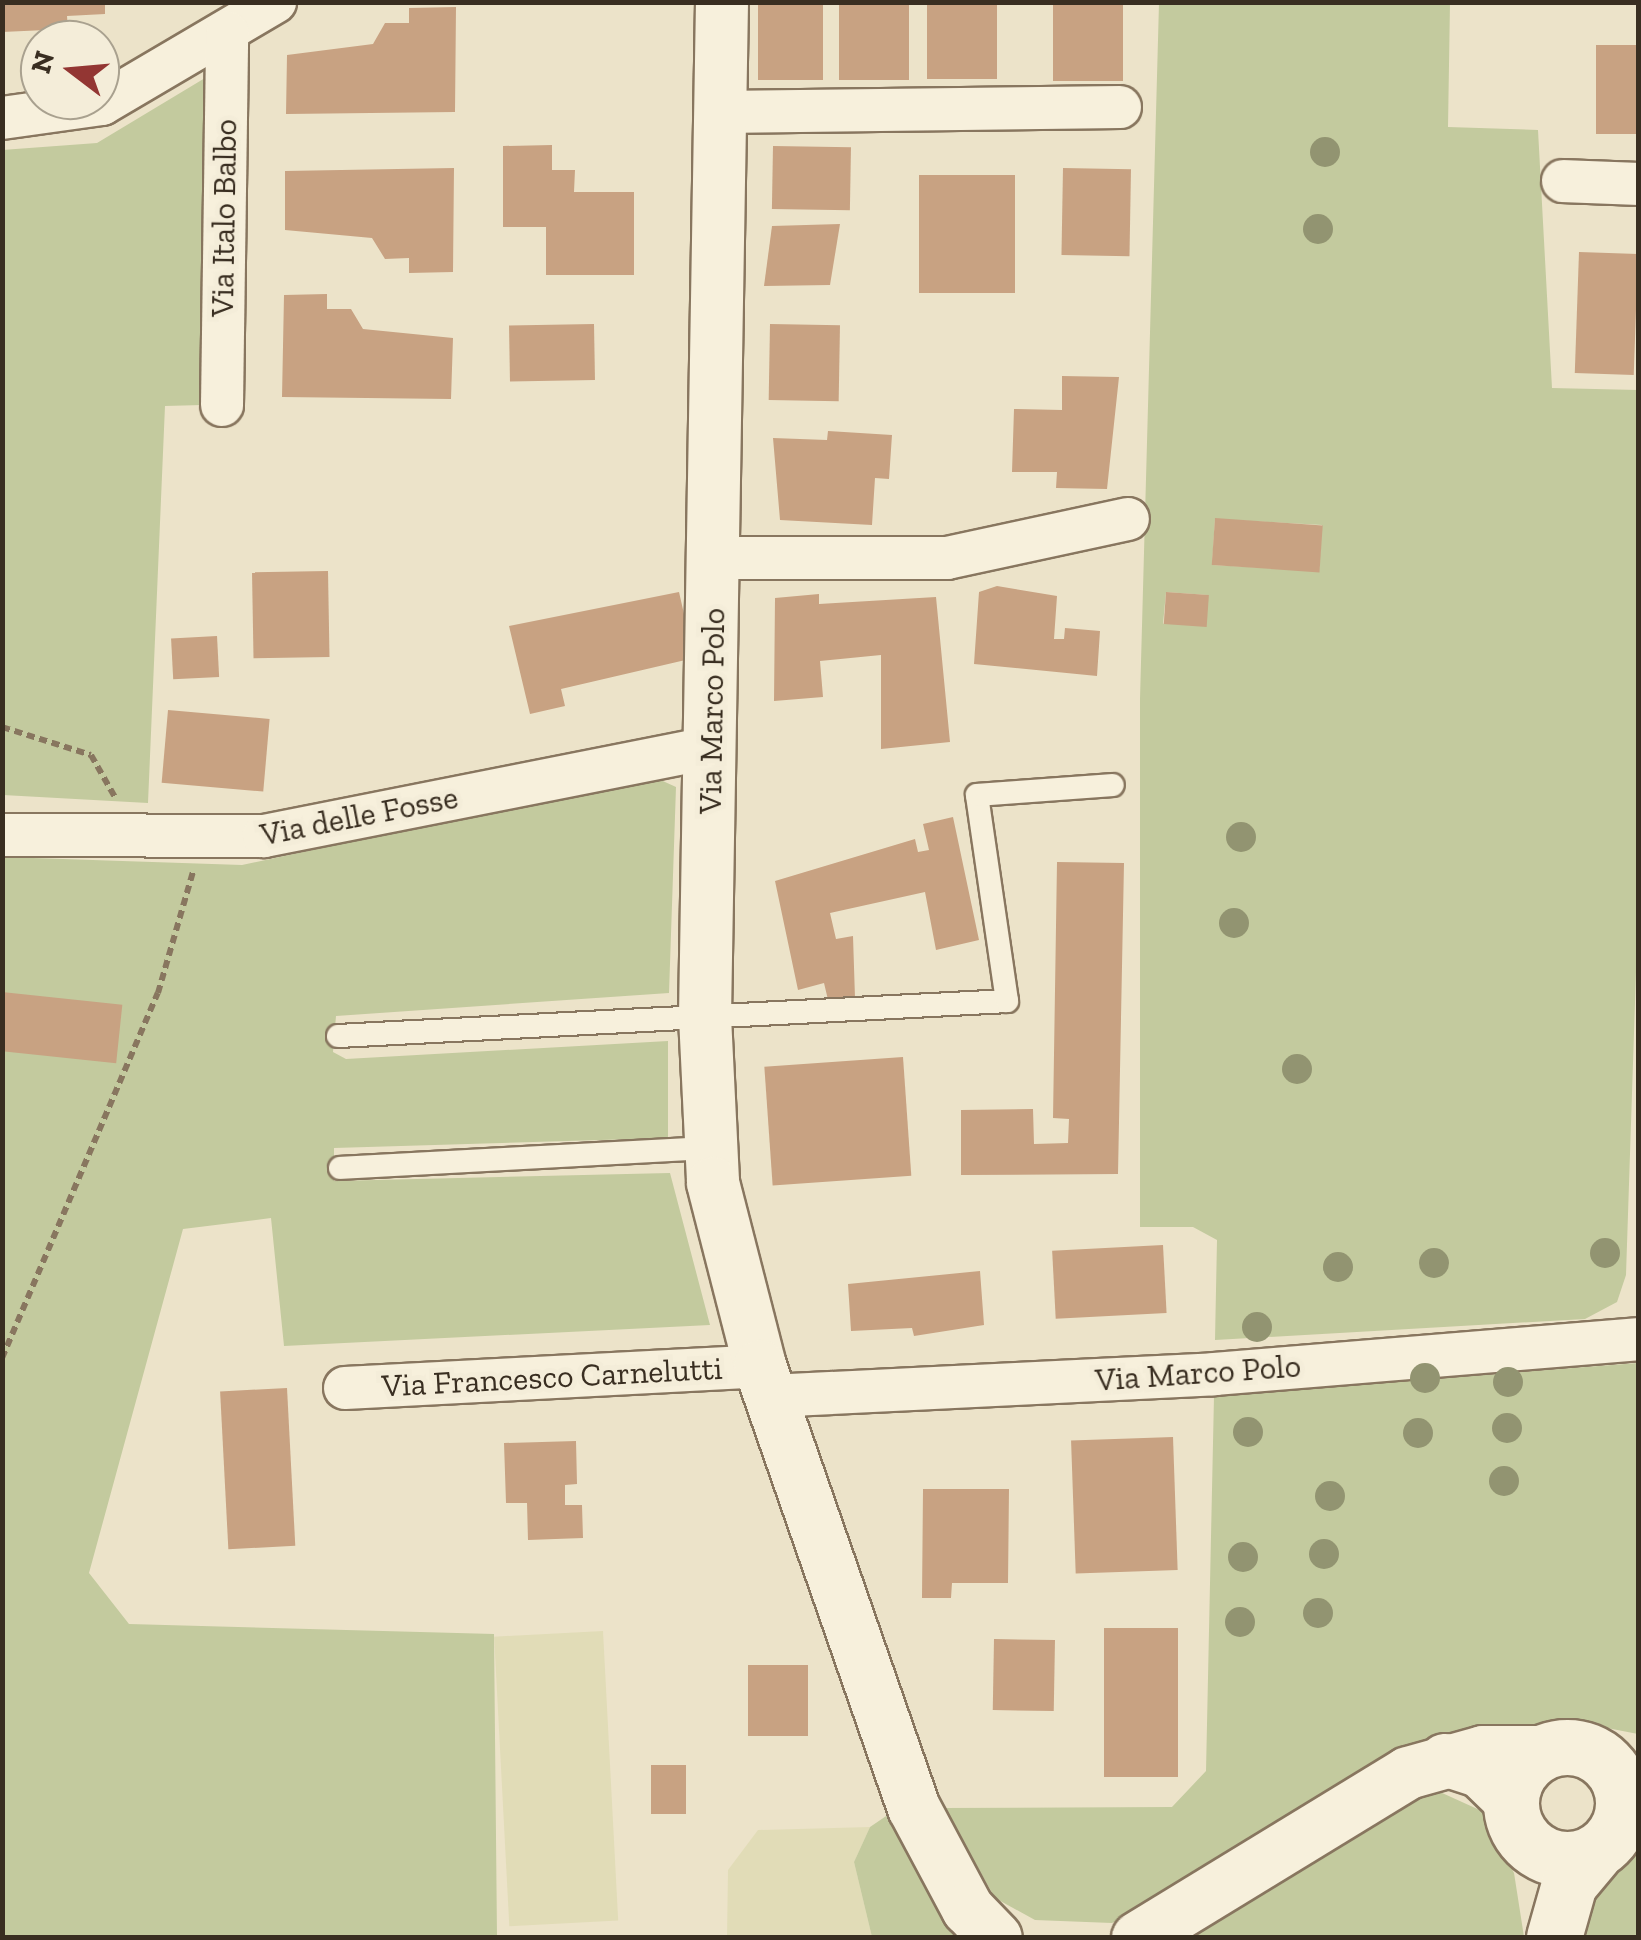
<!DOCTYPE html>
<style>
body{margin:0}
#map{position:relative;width:1641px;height:1940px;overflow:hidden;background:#ece3c9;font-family:"Zilla Slab",serif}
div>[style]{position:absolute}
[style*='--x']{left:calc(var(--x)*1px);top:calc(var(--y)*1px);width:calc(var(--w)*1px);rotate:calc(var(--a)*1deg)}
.farmland>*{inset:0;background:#e1dcb7;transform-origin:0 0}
.green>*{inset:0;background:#c3ca9e}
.building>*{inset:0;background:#c8a282;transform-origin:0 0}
.path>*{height:6px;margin-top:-3px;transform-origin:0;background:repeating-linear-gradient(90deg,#88765f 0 8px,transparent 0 13px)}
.roads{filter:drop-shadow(2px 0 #88765f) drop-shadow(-2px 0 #88765f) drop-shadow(0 2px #88765f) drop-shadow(0 -2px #88765f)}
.service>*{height:22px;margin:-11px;padding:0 11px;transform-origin:11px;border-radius:11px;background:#f7f0dc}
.minor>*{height:42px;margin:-21px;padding:0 21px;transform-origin:21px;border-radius:21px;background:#f7f0dc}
.tertiary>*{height:52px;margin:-26px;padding:0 26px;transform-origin:26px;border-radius:26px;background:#f7f0dc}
.secondary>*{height:55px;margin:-27.5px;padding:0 27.5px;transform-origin:27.5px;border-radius:27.5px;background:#f7f0dc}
.secondary>.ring{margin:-27.5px;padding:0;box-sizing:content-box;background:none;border:55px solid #f7f0dc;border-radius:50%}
.trees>*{width:30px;height:30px;margin:-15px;border-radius:50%;background:#929471}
span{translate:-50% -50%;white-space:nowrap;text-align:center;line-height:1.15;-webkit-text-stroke:10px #f4edd9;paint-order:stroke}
.street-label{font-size:32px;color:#392e21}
.frame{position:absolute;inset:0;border:5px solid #392e21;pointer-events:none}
.north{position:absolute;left:20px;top:20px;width:100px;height:100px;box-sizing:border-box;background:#f4edd9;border:2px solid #a9a18f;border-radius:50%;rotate:286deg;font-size:28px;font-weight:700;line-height:40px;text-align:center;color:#392e21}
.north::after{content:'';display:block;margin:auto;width:35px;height:45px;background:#933633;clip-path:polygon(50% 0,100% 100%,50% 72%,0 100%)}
</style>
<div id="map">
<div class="farmland">
<i style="left:603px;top:1631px;width:290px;height:109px;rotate:87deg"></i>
<i style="clip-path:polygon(870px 1827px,854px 1862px,872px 1937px,727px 1938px,728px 1870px,758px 1830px)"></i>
</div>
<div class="green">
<i style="clip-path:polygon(evenodd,1159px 3px,1450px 3px,1448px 127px,1538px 130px,1552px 388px,1638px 390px,1638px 912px,1626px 1275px,1617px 1302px,1585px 1319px,1215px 1340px,1217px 1240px,1193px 1227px,1140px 1227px,1140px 699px,1159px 3px,1215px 519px,1322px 525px,1319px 571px,1212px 565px,1215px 519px,1159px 3px,1166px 592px,1208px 595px,1163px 624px,1166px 592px)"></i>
<i style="clip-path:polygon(210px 75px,202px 405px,165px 406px,148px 803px,3px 795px,2px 150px,97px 143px)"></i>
<i style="clip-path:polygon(654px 777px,676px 787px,669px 993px,336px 1016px,333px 1052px,346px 1059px,668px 1041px,668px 1138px,334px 1148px,334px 1181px,670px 1173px,710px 1325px,284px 1346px,271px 1218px,183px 1229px,89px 1573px,129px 1624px,494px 1634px,497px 1937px,3px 1938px,3px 857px,242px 865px)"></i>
<i style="clip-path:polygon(1638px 1363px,1638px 1734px,1566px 1720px,1536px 1727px,1112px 1923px,1035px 1920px,995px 1898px,944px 1808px,1172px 1807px,1206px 1771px,1214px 1396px)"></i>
<i style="clip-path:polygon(1440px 1792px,1484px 1812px,1514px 1873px,1524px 1937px,1192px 1938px,1350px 1829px,1406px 1796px)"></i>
<i style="clip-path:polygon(895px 1810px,968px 1937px,872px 1937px,854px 1862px,870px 1827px)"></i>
<i style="clip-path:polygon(1638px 1835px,1638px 1937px,1581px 1938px,1596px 1887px)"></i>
</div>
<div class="building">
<i style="clip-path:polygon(2px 2px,105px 2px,105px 14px,67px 16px,68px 29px,2px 32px)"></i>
<i style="left:927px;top:3px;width:70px;height:76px"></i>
<i style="left:758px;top:4px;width:65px;height:76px"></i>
<i style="left:839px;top:4px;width:70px;height:76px"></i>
<i style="left:1123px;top:4px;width:77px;height:70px;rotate:90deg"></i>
<i style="clip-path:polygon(456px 7px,455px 112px,286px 114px,287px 55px,373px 44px,385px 23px,409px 23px,409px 8px)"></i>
<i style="left:1596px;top:45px;width:42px;height:89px"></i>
<i style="clip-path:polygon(552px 145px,552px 170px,575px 170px,574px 192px,634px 192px,634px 275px,546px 275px,546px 227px,503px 227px,503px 146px)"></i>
<i style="left:773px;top:146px;width:78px;height:63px;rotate:1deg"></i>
<i style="clip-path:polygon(454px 168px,453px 272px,409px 273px,409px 258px,385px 259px,372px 238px,285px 230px,285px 171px)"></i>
<i style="left:1063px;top:168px;width:68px;height:87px;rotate:1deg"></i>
<i style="left:919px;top:175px;width:96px;height:118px"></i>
<i style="clip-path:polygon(840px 224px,830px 285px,764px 286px,772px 226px)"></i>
<i style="left:1579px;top:252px;width:59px;height:121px;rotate:2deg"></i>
<i style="clip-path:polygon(327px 294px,327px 309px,351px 309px,363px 329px,453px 338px,451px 399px,282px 397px,284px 295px)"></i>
<i style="left:594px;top:324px;width:56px;height:85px;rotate:89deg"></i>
<i style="left:770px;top:324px;width:70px;height:76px;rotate:1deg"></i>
<i style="clip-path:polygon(1062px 376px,1119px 377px,1107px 489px,1056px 488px,1057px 472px,1012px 472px,1014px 409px,1062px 410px)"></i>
<i style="clip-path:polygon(828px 431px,892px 435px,889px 479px,875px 478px,872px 525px,780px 520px,773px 438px,827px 440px)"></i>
<i style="left:1215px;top:518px;width:108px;height:47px;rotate:4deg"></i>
<i style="left:328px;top:571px;width:86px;height:76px;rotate:89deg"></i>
<i style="clip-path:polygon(997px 586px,1057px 596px,1054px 639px,1064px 639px,1065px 628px,1100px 631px,1097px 676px,974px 664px,979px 592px)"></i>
<i style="clip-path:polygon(679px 592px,694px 658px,561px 689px,565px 706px,530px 714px,509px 626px)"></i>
<i style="left:1166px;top:592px;width:43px;height:32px;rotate:4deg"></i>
<i style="clip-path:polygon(819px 594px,819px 604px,936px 597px,950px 742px,881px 749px,881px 655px,820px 661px,823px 697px,774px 701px,775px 598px)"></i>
<i style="left:217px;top:636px;width:41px;height:46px;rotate:87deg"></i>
<i style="left:168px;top:710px;width:102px;height:73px;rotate:5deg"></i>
<i style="clip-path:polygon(953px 817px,979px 940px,936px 950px,925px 892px,830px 913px,836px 939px,853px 936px,855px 998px,829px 1004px,824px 983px,798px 990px,775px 881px,915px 839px,918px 852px,929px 850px,923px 824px)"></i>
<i style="clip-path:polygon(1057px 862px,1124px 863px,1118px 1174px,961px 1175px,961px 1110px,1033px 1109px,1034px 1144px,1068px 1143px,1069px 1119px,1053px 1118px)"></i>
<i style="left:2px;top:992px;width:121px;height:59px;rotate:6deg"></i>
<i style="left:903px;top:1057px;width:119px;height:139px;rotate:86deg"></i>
<i style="left:1163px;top:1245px;width:68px;height:111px;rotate:87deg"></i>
<i style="clip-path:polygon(980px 1271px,984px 1325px,914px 1336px,912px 1328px,851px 1331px,848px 1284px)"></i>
<i style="left:287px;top:1388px;width:158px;height:67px;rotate:87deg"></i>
<i style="left:1173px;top:1437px;width:133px;height:102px;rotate:88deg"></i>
<i style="clip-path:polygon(576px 1441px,577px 1484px,565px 1485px,565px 1505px,582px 1505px,583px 1538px,528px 1540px,527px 1503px,506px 1503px,504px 1443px)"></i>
<i style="clip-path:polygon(923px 1489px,1009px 1489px,1008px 1583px,952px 1583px,951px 1598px,922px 1598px)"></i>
<i style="left:1104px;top:1628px;width:74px;height:149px"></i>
<i style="left:994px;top:1639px;width:61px;height:71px;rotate:1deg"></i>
<i style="left:748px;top:1665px;width:60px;height:71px"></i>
<i style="left:651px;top:1765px;width:35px;height:49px"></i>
</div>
<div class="path">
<i style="--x:2;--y:727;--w:93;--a:17.5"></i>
<i style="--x:91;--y:755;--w:51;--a:60.4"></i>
<i style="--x:2;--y:1358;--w:397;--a:-66.9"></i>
<i style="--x:158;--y:993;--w:126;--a:-73.9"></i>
</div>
<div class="roads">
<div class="service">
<i style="--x:338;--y:1036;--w:670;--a:-2.99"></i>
<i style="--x:1007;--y:1001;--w:208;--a:-98.3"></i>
<i style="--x:977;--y:795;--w:136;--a:-4.2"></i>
<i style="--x:340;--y:1168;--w:371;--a:-3.1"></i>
</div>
<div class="minor">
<i style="--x:721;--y:112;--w:399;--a:-0.7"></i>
<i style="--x:2;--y:118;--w:101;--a:-8"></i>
<i style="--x:102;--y:104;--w:201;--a:-30.5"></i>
<i style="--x:1563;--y:181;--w:75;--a:2.3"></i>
<i style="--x:222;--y:405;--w:373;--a:-89.2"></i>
<i style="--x:715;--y:558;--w:232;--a:0"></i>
<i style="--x:947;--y:558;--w:185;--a:-12.2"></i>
<i style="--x:2;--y:835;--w:262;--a:0.2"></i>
<i style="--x:264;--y:836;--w:457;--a:-11.2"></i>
<i style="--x:345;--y:1388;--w:416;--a:-3"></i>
<i style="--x:770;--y:1396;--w:445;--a:-2.8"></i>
<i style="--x:1214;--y:1374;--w:425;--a:-4.7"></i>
</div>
<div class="tertiary">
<i style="--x:722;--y:2;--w:1015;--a:90.96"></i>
<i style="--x:705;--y:1017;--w:166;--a:87.2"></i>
<i style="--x:713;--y:1183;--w:189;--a:75.6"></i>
<i style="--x:760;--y:1366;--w:468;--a:70.8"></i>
<i style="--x:914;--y:1808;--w:115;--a:61.9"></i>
<i style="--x:968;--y:1909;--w:40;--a:46"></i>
<i style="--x:1445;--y:1760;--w:38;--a:18"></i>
<i style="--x:1481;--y:1772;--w:42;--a:44"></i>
<i style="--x:1138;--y:1938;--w:316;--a:-31.4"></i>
<i style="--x:1408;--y:1773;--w:78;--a:-15.6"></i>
<i style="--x:1483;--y:1752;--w:61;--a:0"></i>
</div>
<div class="secondary">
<i class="ring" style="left:1511px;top:1747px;width:57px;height:57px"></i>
<i style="--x:1554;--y:1937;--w:55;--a:-74.2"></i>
<i style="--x:1569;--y:1884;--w:39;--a:-50"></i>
</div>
</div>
<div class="trees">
<i style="left:1325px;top:152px"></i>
<i style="left:1318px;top:229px"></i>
<i style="left:1241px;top:837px"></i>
<i style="left:1234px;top:923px"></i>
<i style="left:1297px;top:1069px"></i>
<i style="left:1605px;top:1253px"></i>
<i style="left:1434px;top:1263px"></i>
<i style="left:1338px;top:1267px"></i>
<i style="left:1257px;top:1327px"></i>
<i style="left:1425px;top:1378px"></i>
<i style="left:1508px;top:1382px"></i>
<i style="left:1507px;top:1428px"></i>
<i style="left:1248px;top:1432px"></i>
<i style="left:1418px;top:1433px"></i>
<i style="left:1504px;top:1481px"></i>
<i style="left:1330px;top:1496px"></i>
<i style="left:1324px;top:1554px"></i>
<i style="left:1243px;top:1557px"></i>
<i style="left:1318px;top:1613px"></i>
<i style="left:1240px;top:1622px"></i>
</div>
<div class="street-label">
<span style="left:224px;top:218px;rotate:-89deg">Via Italo Balbo</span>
<span style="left:712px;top:711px;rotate:-89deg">Via Marco Polo</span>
<span style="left:359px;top:816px;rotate:-11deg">Via delle Fosse</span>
<span style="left:1198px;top:1373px;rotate:-4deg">Via Marco Polo</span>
<span style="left:552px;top:1377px;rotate:-3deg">Via Francesco Carnelutti</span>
</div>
<div class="frame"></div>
<div class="north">N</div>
</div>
